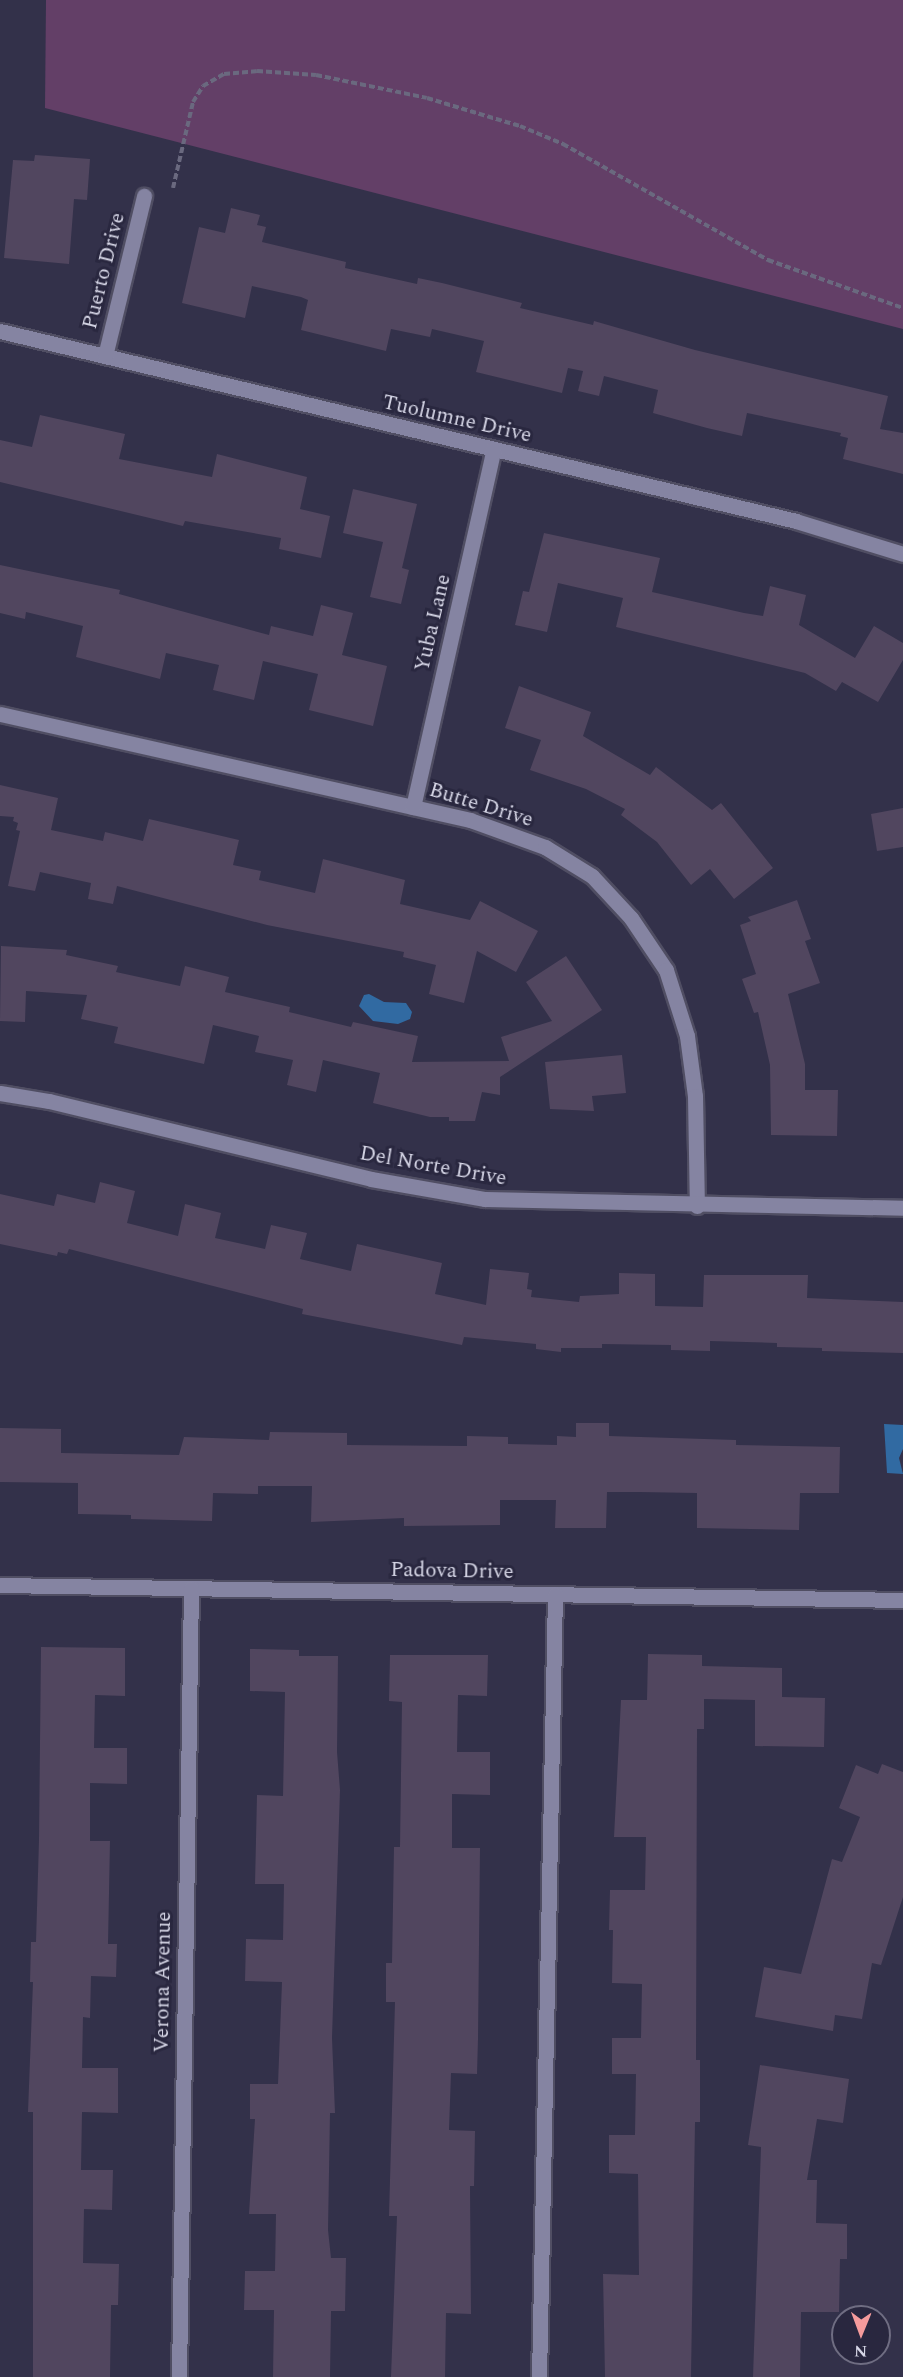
<!DOCTYPE html>
<style>
body{margin:0}
#map{position:relative;width:903px;height:2377px;overflow:hidden;background:#33314a;font-family:Spectral,serif}
div>[style]{position:absolute}
[style*='--x']{left:calc(var(--x)*1px);top:calc(var(--y)*1px);width:calc(var(--w)*1px);rotate:calc(var(--a)*1deg)}
.green>*{inset:0;background:#633f67}
.water>*{inset:0;background:#316aa2}
.building>*{inset:0;background:#51465f}
.path>*{height:4px;margin-top:-2px;transform-origin:0;background:repeating-linear-gradient(90deg,#6a697f 0 6px,transparent 0 9px)}
.roads{filter:drop-shadow(2px 0 #504e63) drop-shadow(-2px 0 #504e63) drop-shadow(0 2px #504e63) drop-shadow(0 -2px #504e63)}
.street>*{height:15px;margin:-7.5px;padding:0 7.5px;transform-origin:7.5px;border-radius:7.5px;background:#8584a2}
span{translate:-50% -50%;white-space:nowrap;text-align:center;line-height:1.15;-webkit-text-stroke:6px #29273f;paint-order:stroke}
.street-label{font-size:21px;color:#d7d7e7}
.north{position:absolute;left:831px;top:2305px;width:60px;height:60px;box-sizing:border-box;background:#29273f;border:2px solid #6f6d82;border-radius:50%;rotate:181deg;font-size:16px;font-weight:700;line-height:24px;text-align:center;color:#d7d7e7}
.north::after{content:'';display:block;margin:auto;width:21px;height:27px;background:#f59b9c;clip-path:polygon(50% 0,100% 100%,50% 72%,0 100%)}
</style>
<div id="map">
<div class="green">
<i style="clip-path:polygon(46px 0,903px 0,903px 329px,45px 108px)"></i>
</div>
<div class="water">
<i style="clip-path:polygon(369px 994px,384px 1002px,406px 1003px,412px 1012px,410px 1019px,398px 1024px,373px 1021px,359px 1006px,364px 995px)"></i>
<i style="clip-path:polygon(884px 1424px,903px 1425px,903px 1449px,899px 1458px,903px 1474px,887px 1473px)"></i>
</div>
<div class="building">
<i style="clip-path:polygon(35px 155px,90px 159px,87px 200px,74px 199px,69px 264px,4px 258px,13px 160px,34px 161px)"></i>
<i style="clip-path:polygon(231px 208px,260px 215px,257px 225px,266px 227px,262px 242px,346px 262px,345px 268px,417px 284px,418px 278px,442px 283px,522px 303px,520px 308px,593px 325px,594px 321px,695px 350px,888px 396px,880px 429px,903px 433px,903px 474px,843px 459px,848px 438px,840px 436px,841px 433px,747px 413px,742px 436px,707px 428px,653px 413px,658px 390px,604px 376px,599px 396px,578px 391px,583px 371px,568px 368px,562px 393px,476px 372px,484px 341px,432px 329px,430px 337px,391px 329px,386px 351px,301px 330px,308px 300px,301px 297px,252px 286px,245px 318px,182px 303px,199px 227px,225px 233px)"></i>
<i style="clip-path:polygon(40px 415px,125px 434px,119px 459px,212px 477px,217px 454px,307px 477px,300px 509px,330px 516px,321px 558px,279px 549px,281px 538px,185px 521px,183px 526px,0 482px,0 440px,32px 447px)"></i>
<i style="clip-path:polygon(353px 489px,417px 504px,402px 568px,409px 570px,401px 604px,370px 597px,383px 542px,343px 533px)"></i>
<i style="clip-path:polygon(544px 533px,660px 558px,652px 592px,744px 613px,763px 616px,770px 586px,806px 595px,799px 625px,855px 658px,874px 626px,903px 643px,903px 660px,878px 702px,842px 682px,836px 691px,805px 673px,616px 627px,623px 598px,558px 583px,547px 632px,515px 625px,523px 591px,529px 592px)"></i>
<i style="clip-path:polygon(0 565px,120px 590px,119px 594px,269px 635px,271px 626px,313px 636px,321px 605px,353px 613px,342px 655px,387px 666px,373px 726px,309px 710px,318px 674px,263px 661px,254px 700px,213px 690px,219px 665px,166px 653px,160px 679px,76px 657px,83px 626px,26px 612px,25px 619px,0 613px)"></i>
<i style="clip-path:polygon(519px 686px,591px 712px,583px 736px,650px 775px,656px 767px,712px 810px,721px 803px,773px 868px,734px 899px,710px 869px,691px 885px,657px 842px,621px 815px,625px 809px,586px 789px,530px 770px,541px 740px,505px 728px)"></i>
<i style="clip-path:polygon(0 785px,58px 798px,51px 830px,103px 841px,105px 832px,143px 841px,149px 819px,239px 840px,233px 865px,261px 871px,259px 880px,315px 893px,323px 859px,405px 880px,400px 904px,470px 920px,480px 901px,538px 931px,516px 972px,477px 951px,464px 1003px,429px 994px,436px 965px,403px 957px,404px 952px,267px 925px,117px 886px,113px 904px,88px 899px,91px 883px,40px 872px,35px 891px,8px 886px,20px 831px,16px 830px,18px 823px,13px 821px,14px 817px,0 816px)"></i>
<i style="clip-path:polygon(903px 808px,903px 847px,877px 851px,871px 814px)"></i>
<i style="clip-path:polygon(797px 900px,811px 939px,805px 941px,820px 983px,788px 994px,805px 1064px,805px 1090px,838px 1090px,837px 1136px,771px 1135px,770px 1065px,758px 1012px,754px 1013px,742px 979px,756px 974px,740px 925px,751px 921px,748px 917px)"></i>
<i style="clip-path:polygon(1px 946px,67px 950px,66px 955px,118px 966px,116px 972px,180px 986px,185px 966px,229px 977px,225px 992px,290px 1007px,289px 1012px,351px 1027px,353px 1022px,418px 1036px,412px 1062px,509px 1061px,501px 1037px,552px 1021px,526px 982px,566px 956px,602px 1010px,500px 1077px,500px 1095px,482px 1092px,475px 1121px,449px 1121px,449px 1117px,430px 1117px,373px 1103px,380px 1073px,323px 1060px,316px 1092px,287px 1085px,293px 1060px,255px 1052px,259px 1036px,213px 1025px,204px 1064px,114px 1043px,118px 1027px,81px 1019px,87px 995px,26px 991px,25px 1022px,0 1021px)"></i>
<i style="clip-path:polygon(622px 1055px,626px 1093px,592px 1096px,594px 1111px,550px 1109px,545px 1062px)"></i>
<i style="clip-path:polygon(100px 1182px,135px 1191px,127px 1223px,178px 1236px,185px 1204px,221px 1213px,215px 1238px,265px 1249px,271px 1225px,307px 1233px,300px 1259px,351px 1271px,357px 1244px,442px 1263px,435px 1294px,486px 1305px,490px 1269px,529px 1273px,527px 1289px,532px 1290px,531px 1297px,579px 1302px,580px 1296px,619px 1294px,619px 1273px,655px 1274px,655px 1306px,703px 1307px,704px 1275px,808px 1275px,807px 1298px,903px 1302px,903px 1353px,822px 1351px,822px 1348px,777px 1347px,777px 1343px,710px 1341px,710px 1351px,671px 1350px,671px 1345px,602px 1344px,602px 1348px,561px 1348px,561px 1352px,536px 1349px,536px 1344px,464px 1337px,462px 1345px,302px 1314px,303px 1309px,69px 1249px,67px 1254px,58px 1252px,57px 1256px,0 1244px,0 1194px,54px 1206px,57px 1194px,95px 1203px)"></i>
<i style="clip-path:polygon(576px 1423px,609px 1423px,609px 1436px,736px 1440px,736px 1445px,840px 1447px,839px 1493px,800px 1493px,799px 1530px,697px 1528px,697px 1493px,639px 1492px,607px 1492px,606px 1528px,555px 1528px,556px 1500px,500px 1500px,500px 1525px,404px 1526px,404px 1518px,311px 1522px,312px 1486px,258px 1486px,258px 1494px,213px 1493px,212px 1521px,131px 1519px,131px 1515px,78px 1514px,78px 1483px,0 1482px,0 1428px,61px 1429px,61px 1453px,179px 1455px,184px 1437px,269px 1440px,270px 1432px,347px 1433px,347px 1445px,467px 1446px,467px 1436px,508px 1437px,508px 1444px,557px 1445px,557px 1436px,576px 1437px)"></i>
<i style="clip-path:polygon(41px 1647px,125px 1648px,125px 1696px,95px 1695px,94px 1748px,127px 1748px,127px 1784px,90px 1783px,90px 1841px,110px 1841px,108px 1944px,117px 1944px,116px 1977px,91px 1976px,90px 2018px,83px 2017px,82px 2068px,118px 2068px,118px 2113px,82px 2112px,81px 2170px,113px 2170px,112px 2210px,84px 2209px,83px 2263px,119px 2264px,118px 2305px,111px 2305px,110px 2377px,33px 2377px,33px 2112px,28px 2112px,33px 1982px,30px 1982px,31px 1942px,36px 1942px,39px 1840px)"></i>
<i style="clip-path:polygon(250px 1649px,299px 1650px,299px 1656px,338px 1656px,337px 1752px,340px 1790px,332px 2038px,335px 2113px,330px 2113px,328px 2230px,331px 2258px,346px 2258px,345px 2311px,331px 2311px,330px 2377px,273px 2377px,274px 2310px,244px 2310px,245px 2271px,275px 2271px,276px 2214px,249px 2214px,255px 2119px,250px 2119px,250px 2084px,278px 2084px,282px 1982px,245px 1981px,246px 1939px,283px 1940px,284px 1884px,255px 1884px,257px 1795px,283px 1796px,285px 1692px,250px 1691px)"></i>
<i style="clip-path:polygon(648px 1654px,702px 1655px,702px 1666px,782px 1668px,782px 1697px,825px 1698px,824px 1747px,755px 1746px,755px 1700px,704px 1699px,704px 1729px,697px 1729px,696px 2060px,700px 2060px,700px 2122px,695px 2122px,691px 2377px,605px 2377px,603px 2274px,639px 2275px,638px 2174px,609px 2173px,609px 2135px,635px 2135px,636px 2074px,612px 2074px,612px 2038px,641px 2038px,642px 1984px,612px 1983px,613px 1930px,609px 1930px,610px 1890px,645px 1890px,646px 1837px,614px 1837px,621px 1700px,647px 1700px)"></i>
<i style="clip-path:polygon(390px 1655px,488px 1655px,487px 1696px,458px 1695px,457px 1752px,490px 1752px,490px 1795px,452px 1794px,452px 1848px,480px 1848px,478px 2039px,477px 2074px,451px 2073px,449px 2130px,475px 2131px,474px 2186px,470px 2186px,471px 2314px,446px 2313px,445px 2377px,391px 2377px,397px 2216px,389px 2216px,395px 2002px,386px 2002px,386px 1963px,392px 1963px,394px 1847px,400px 1847px,402px 1702px,389px 1701px)"></i>
<i style="clip-path:polygon(882px 1764px,903px 1772px,903px 1897px,881px 1965px,872px 1963px,862px 2019px,835px 2015px,833px 2031px,755px 2017px,764px 1967px,801px 1974px,832px 1859px,842px 1862px,860px 1817px,839px 1808px,856px 1765px,878px 1774px)"></i>
<i style="clip-path:polygon(760px 2065px,849px 2079px,843px 2123px,817px 2119px,807px 2180px,817px 2180px,816px 2223px,847px 2224px,847px 2259px,840px 2259px,839px 2312px,801px 2312px,800px 2377px,753px 2377px,761px 2147px,748px 2145px)"></i>
</div>
<div class="path">
<i style="--x:173;--y:188;--w:88;--a:-76.9"></i>
<i style="--x:193;--y:102;--w:19;--a:-58"></i>
<i style="--x:203;--y:86;--w:24;--a:-30"></i>
<i style="--x:224;--y:74;--w:33;--a:-5"></i>
<i style="--x:257;--y:71;--w:59;--a:3.9"></i>
<i style="--x:316;--y:75;--w:113;--a:11.7"></i>
<i style="--x:427;--y:98;--w:97;--a:16.8"></i>
<i style="--x:520;--y:126;--w:47;--a:22.7"></i>
<i style="--x:563;--y:144;--w:236;--a:29.5"></i>
<i style="--x:768;--y:260;--w:143;--a:19.6"></i>
</div>
<div class="roads">
<div class="street">
<i style="--x:0;--y:331;--w:818;--a:13.42"></i>
<i style="--x:796;--y:521;--w:112;--a:17.1"></i>
<i style="--x:105;--y:356;--w:165;--a:-76.3"></i>
<i style="--x:0;--y:714;--w:482;--a:12.7"></i>
<i style="--x:470;--y:820;--w:80;--a:19.8"></i>
<i style="--x:545;--y:847;--w:55;--a:31.7"></i>
<i style="--x:592;--y:876;--w:57;--a:47.1"></i>
<i style="--x:631;--y:918;--w:63;--a:56.1"></i>
<i style="--x:666;--y:970;--w:69;--a:72.3"></i>
<i style="--x:687;--y:1036;--w:61;--a:82.4"></i>
<i style="--x:695;--y:1096;--w:110;--a:89"></i>
<i style="--x:413;--y:807;--w:367;--a:-77.3"></i>
<i style="--x:0;--y:1093;--w:50;--a:9.3"></i>
<i style="--x:49;--y:1101;--w:331;--a:13.6"></i>
<i style="--x:371;--y:1179;--w:116;--a:10"></i>
<i style="--x:485;--y:1199;--w:418;--a:1.2"></i>
<i style="--x:0;--y:1585;--w:903;--a:0.95"></i>
<i style="--x:179;--y:2377;--w:789;--a:-89.13"></i>
<i style="--x:539;--y:2377;--w:783;--a:-88.83"></i>
</div>
</div>
<div class="street-label">
<span style="left:104px;top:271px;rotate:-76deg">Puerto Drive</span>
<span style="left:457px;top:419px;rotate:13deg">Tuolumne Drive</span>
<span style="left:433px;top:623px;rotate:-77deg">Yuba Lane</span>
<span style="left:481px;top:805px;rotate:17deg">Butte Drive</span>
<span style="left:433px;top:1166px;rotate:10deg">Del Norte Drive</span>
<span style="left:452px;top:1571px;rotate:1deg">Padova Drive</span>
<span style="left:163px;top:1982px;rotate:-89deg">Verona Avenue</span>
</div>
<div class="north">N</div>
</div>
